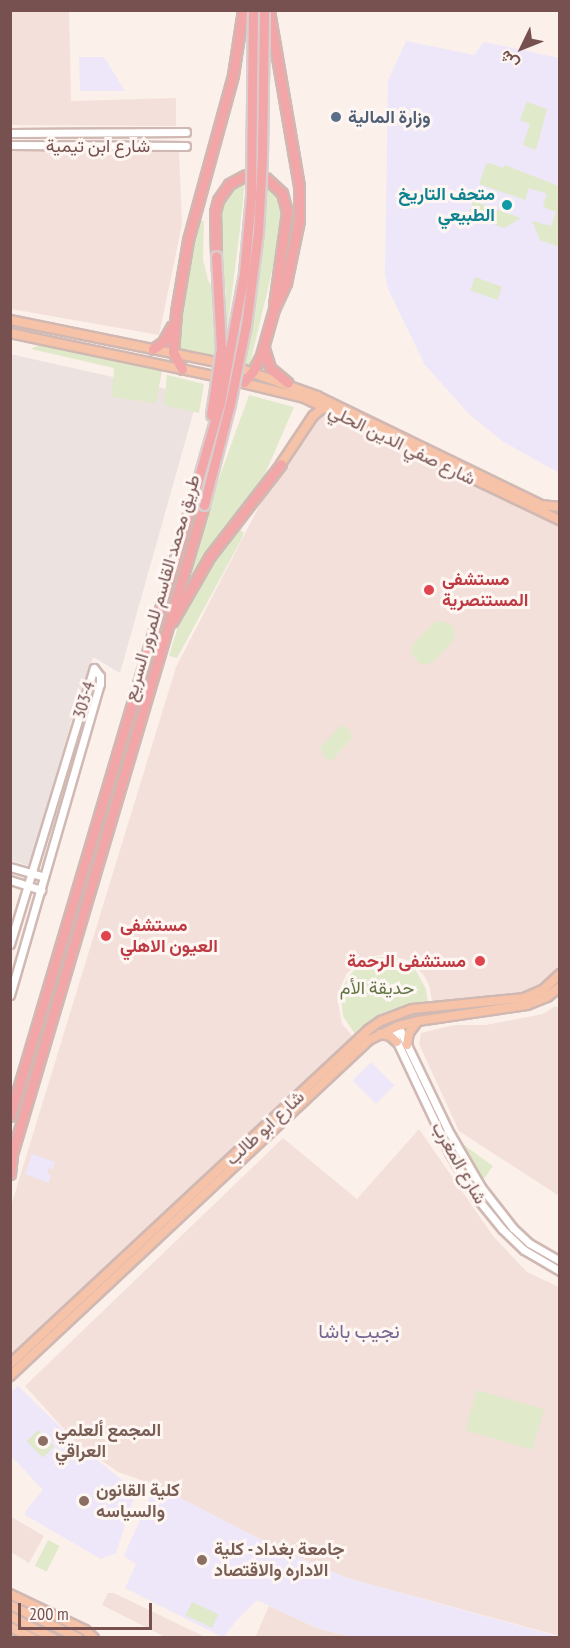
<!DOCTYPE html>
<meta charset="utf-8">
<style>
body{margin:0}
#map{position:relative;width:570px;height:1648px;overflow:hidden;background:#fcf0eb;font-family:"PT Sans Narrow",Vazirmatn,sans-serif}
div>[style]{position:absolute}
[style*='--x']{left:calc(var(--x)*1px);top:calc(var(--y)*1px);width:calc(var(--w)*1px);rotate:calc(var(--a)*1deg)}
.residential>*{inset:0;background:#f3e0da}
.industrial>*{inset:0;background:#ece2e0}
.education>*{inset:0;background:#ede7f9;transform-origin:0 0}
.green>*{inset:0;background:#e0e9c9;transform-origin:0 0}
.roads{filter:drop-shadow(2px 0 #d0b8b3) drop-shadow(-2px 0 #d0b8b3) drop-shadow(0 2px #d0b8b3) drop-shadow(0 -2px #d0b8b3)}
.minor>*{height:7px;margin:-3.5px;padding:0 3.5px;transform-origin:3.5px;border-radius:3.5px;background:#fff}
.major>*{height:8px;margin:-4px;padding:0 4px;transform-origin:4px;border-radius:4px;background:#f6c2a8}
.highway>*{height:9px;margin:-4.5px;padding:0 4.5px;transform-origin:4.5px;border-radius:4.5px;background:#f2a6a8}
.bridges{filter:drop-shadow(2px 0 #d9cece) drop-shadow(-2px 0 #d9cece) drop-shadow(0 2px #d9cece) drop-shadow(0 -2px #d9cece)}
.highway-bridge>*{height:9px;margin:-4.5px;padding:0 4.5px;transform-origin:4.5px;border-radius:4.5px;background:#f2a6a8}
.dots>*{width:16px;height:16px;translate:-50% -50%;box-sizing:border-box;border:3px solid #fef6f2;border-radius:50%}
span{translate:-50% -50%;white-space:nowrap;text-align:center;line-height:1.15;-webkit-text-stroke:6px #fef6f2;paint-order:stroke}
.service-label{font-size:18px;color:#4e5e75;font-weight:700}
.left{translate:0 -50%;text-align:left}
.street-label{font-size:18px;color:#76514f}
.culture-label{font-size:18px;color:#0d838f;font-weight:700}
.right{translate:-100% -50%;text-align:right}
.health-label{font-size:18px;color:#be3a42;font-weight:700}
.park-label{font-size:18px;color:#617544}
.education-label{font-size:18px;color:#785e54;font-weight:700}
.neighbourhood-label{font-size:20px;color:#776791}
.frame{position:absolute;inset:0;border:12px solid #76514f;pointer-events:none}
.north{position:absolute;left:492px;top:18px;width:60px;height:60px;-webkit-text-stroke:4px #fef6f2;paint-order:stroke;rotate:227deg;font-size:16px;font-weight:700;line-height:24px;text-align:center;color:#76514f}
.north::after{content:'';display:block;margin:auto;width:21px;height:27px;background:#76514f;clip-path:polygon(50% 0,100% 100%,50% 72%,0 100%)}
.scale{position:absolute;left:18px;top:1603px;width:134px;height:27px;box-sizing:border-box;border:3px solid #76514f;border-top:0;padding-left:8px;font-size:18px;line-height:21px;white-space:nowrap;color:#76514f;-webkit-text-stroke:4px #fef6f2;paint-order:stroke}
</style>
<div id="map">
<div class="residential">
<i style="clip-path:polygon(11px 10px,69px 11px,71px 101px,176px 98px,176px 126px,11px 125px)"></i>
<i style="clip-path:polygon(11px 149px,179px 151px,182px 224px,159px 335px,11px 309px)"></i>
<i style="clip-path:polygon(324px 407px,559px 525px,559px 974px,534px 994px,433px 1006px,429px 985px,423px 974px,407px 960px,383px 954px,362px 960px,346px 974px,337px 997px,342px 1024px,356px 1040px,11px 1364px,11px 1206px,176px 667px,281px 464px)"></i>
<i style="clip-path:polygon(555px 1006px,560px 1009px,559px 1196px,459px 1131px,419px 1044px,421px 1033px,454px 1025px,486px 1025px,543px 1014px)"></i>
<i style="clip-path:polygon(419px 1129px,493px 1236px,527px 1272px,559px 1287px,559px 1636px,347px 1578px,279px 1549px,155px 1485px,118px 1472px,76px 1442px,25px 1386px,283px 1138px,357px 1199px)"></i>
<i style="clip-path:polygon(10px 1516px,44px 1536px,29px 1563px,11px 1552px)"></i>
<i style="clip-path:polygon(108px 1593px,114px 1593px,205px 1637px,165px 1637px,102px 1605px)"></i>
<i style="clip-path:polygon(269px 1606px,319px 1629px,353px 1637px,255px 1638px)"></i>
</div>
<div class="industrial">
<i style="clip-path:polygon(10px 354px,198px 396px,120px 673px,93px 657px,73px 716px,29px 866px,10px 860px)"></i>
</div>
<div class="education">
<i style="clip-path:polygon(406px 41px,474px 55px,484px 42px,559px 58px,559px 473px,502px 441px,468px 413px,425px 365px,388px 289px,385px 274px,388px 81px)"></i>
<i style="clip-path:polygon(79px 57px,104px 57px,125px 91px,80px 91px)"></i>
<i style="left:371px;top:1062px;width:33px;height:26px;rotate:45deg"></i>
<i style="clip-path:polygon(32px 1154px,55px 1162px,53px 1169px,49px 1168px,47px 1173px,51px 1175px,49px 1183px,25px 1174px)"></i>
<i style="clip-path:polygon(18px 1386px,83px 1449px,136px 1491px,116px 1553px,101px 1559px,25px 1515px,26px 1510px,43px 1490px,11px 1456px,11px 1392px)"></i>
<i style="clip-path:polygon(155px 1485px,279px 1549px,347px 1578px,559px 1637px,353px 1637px,319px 1629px,257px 1600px,236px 1621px,224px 1637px,222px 1637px,125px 1588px,136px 1564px,124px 1556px)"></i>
</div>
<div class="green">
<i style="clip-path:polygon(527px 102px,547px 109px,536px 150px,523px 145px,530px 124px,520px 120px)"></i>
<i style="clip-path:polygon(489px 163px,503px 168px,504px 165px,559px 186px,559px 247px,540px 240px,532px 221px,551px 226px,556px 212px,543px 207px,547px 194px,529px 188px,525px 200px,479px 184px,486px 164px)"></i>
<i style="clip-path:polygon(245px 180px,240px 229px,226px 339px,226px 294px,218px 223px,221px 203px,227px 192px)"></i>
<i style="clip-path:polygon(266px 181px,280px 197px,284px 210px,282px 230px,249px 368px,244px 365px,265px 231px)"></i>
<i style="clip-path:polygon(473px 201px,521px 218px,504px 228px,468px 215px)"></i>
<i style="clip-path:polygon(198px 218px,204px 222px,203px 259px,208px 280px,211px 285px,214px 284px,216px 357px,176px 349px,191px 244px)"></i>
<i style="left:475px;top:277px;width:29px;height:14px;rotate:20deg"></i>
<i style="clip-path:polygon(41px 344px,162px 371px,156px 403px,112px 397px,114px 368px,31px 349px)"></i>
<i style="clip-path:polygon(167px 375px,204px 384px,199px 413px,164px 405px)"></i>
<i style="clip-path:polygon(249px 395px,294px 407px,258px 490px,213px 545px,189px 584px,212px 498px)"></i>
<i style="clip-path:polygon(237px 527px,244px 533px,240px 542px,177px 658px,169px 656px,179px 623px,214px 559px)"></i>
<i style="clip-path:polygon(436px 621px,450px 623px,455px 631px,454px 640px,432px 663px,420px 664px,411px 653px,413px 644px)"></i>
<i style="clip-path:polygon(341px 725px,350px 730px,352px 738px,332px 760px,326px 759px,320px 748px)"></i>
<i style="clip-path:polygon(377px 957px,397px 958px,415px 969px,426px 989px,428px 1004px,421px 1005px,357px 1037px,343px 1016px,341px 993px,347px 979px,355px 969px,365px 961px)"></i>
<i style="clip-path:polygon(464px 1145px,493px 1166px,481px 1183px,461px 1147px)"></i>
<i style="left:477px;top:1390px;width:70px;height:42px;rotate:16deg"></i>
<i style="left:38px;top:1430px;width:23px;height:16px;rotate:45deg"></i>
<i style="left:48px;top:1540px;width:13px;height:29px;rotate:27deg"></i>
<i style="left:192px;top:1602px;width:29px;height:15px;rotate:25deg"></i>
</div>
<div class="roads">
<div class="minor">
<i style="--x:10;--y:133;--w:176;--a:-0.3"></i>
<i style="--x:10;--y:145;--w:176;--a:0.3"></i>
<i style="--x:10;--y:867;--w:35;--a:16"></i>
<i style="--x:10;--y:880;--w:33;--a:18"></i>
<i style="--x:10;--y:944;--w:288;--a:-73.1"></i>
<i style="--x:10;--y:995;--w:324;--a:-73.9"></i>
<i style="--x:100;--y:684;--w:8;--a:-90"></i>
<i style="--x:100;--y:676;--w:10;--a:-127"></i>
<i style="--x:398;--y:1026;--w:115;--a:64.3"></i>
<i style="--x:448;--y:1130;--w:66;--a:59.9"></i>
<i style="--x:481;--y:1187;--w:52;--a:52"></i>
<i style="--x:513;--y:1228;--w:22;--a:43"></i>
<i style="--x:529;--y:1243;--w:36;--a:30"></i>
<i style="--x:393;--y:1028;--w:15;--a:74"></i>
<i style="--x:397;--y:1042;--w:122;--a:64.7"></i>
<i style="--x:449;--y:1152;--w:52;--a:59"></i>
<i style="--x:476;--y:1197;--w:41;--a:50.9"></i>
<i style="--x:502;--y:1229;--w:30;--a:44"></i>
<i style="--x:524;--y:1250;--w:42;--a:30.3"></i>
</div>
<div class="major">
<i style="--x:10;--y:320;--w:210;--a:11.5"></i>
<i style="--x:10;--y:333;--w:208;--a:11.9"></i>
<i style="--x:242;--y:369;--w:80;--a:19.8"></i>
<i style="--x:317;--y:396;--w:249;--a:25.9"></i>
<i style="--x:541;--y:505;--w:19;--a:6"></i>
<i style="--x:239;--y:382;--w:67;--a:13.8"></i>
<i style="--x:304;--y:398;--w:284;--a:25.5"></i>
<i style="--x:281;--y:464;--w:58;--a:-56.3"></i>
<i style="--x:313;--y:416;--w:14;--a:-39"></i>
<i style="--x:380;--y:1034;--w:10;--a:11"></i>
<i style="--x:390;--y:1036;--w:9;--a:41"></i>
<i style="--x:407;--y:1045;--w:12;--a:-81"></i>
<i style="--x:409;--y:1033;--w:14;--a:-54"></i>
<i style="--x:10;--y:1364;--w:490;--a:-43"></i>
<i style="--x:368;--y:1030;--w:16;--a:-35"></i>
<i style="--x:381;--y:1021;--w:34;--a:-21"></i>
<i style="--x:413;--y:1009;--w:112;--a:-5.7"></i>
<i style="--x:524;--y:998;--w:22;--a:-24"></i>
<i style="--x:544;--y:989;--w:22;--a:-43"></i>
<i style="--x:10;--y:1376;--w:492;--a:-43.1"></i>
<i style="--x:369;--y:1040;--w:32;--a:-26"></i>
<i style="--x:398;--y:1026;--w:21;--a:-14"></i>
<i style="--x:418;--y:1021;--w:110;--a:-8.4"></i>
<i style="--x:527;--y:1005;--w:22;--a:-22"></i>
<i style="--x:547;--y:997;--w:16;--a:-38"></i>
<i style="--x:10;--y:1594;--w:83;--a:25.6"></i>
<i style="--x:85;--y:1630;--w:12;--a:42"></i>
<i style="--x:10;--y:1605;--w:76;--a:25.6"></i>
<i style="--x:10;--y:1616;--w:48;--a:27.1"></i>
<i style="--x:10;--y:1627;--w:25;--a:26"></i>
</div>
<div class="highway">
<i style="--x:266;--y:178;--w:22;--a:43"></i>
<i style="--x:282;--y:193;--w:20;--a:75"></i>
<i style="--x:287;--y:212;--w:93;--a:98"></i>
<i style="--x:216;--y:256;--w:44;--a:-91.3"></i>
<i style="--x:215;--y:212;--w:12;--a:-76"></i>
<i style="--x:218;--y:200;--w:19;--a:-55"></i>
<i style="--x:229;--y:184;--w:19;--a:-28"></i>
<i style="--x:264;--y:348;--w:21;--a:73"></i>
<i style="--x:270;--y:368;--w:23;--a:40"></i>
<i style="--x:153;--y:349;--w:12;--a:-35"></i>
<i style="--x:163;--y:342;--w:18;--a:-61"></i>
<i style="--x:182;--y:369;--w:19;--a:-118"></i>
<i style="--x:173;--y:352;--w:40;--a:-85.7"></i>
<i style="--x:176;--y:312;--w:73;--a:-80.5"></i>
<i style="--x:188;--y:240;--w:171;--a:-74.7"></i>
<i style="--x:233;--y:75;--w:66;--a:-81.3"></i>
<i style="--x:244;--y:382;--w:14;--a:-51"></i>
<i style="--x:253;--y:371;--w:18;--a:-63"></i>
<i style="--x:261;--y:355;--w:48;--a:-74.2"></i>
<i style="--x:274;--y:309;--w:29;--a:-65"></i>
<i style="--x:286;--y:283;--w:63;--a:-78.2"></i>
<i style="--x:299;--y:221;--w:35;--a:-90"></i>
<i style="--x:299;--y:186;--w:179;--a:-99.7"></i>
<i style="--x:172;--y:622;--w:76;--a:-60.1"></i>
<i style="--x:210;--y:556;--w:116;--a:-52.3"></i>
<i style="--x:10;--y:1116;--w:641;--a:-73.51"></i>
<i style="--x:10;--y:1161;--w:684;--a:-73.53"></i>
<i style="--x:10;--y:1174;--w:19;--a:-84"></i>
</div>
</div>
<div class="bridges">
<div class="highway-bridge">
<i style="--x:211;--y:415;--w:68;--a:-81.5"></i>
<i style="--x:221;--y:348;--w:92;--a:-93.1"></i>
<i style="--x:192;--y:501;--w:102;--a:-74.1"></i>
<i style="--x:220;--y:403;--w:132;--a:-79.5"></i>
<i style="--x:244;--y:273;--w:77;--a:-84.8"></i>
<i style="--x:251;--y:196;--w:186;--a:-89.4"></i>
<i style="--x:204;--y:505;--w:104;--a:-75.6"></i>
<i style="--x:230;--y:404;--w:81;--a:-78.6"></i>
<i style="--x:246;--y:325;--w:94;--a:-82.6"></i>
<i style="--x:258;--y:232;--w:75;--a:-86.9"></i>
<i style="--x:262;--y:157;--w:147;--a:-89.2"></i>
</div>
</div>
<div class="dots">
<i style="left:336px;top:117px;background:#5c6f8a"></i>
<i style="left:507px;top:205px;background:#0f9aa8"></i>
<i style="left:429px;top:590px;background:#e0444e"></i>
<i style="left:106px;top:936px;background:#e0444e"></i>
<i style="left:480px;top:961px;background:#e0444e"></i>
<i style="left:43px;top:1441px;background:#8d6e63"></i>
<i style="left:84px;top:1501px;background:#8d6e63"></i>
<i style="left:202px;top:1560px;background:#8d6e63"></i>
</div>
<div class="service-label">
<span class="left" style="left:348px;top:117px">وزارة المالية</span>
</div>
<div class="street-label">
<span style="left:98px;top:146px">شارع ابن تيمية</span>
<span style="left:402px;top:445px;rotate:26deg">شارع صفي الدين الحلي</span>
<span style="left:162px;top:588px;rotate:-74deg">طريق محمد القاسم للمرور السريع</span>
<span style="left:84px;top:700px;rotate:-73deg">303-4</span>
<span style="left:265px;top:1128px;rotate:-43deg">شارع ابو طالب</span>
<span style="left:459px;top:1163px;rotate:60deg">شارع المغرب</span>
</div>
<div class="culture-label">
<span class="right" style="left:495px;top:205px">متحف التاريخ<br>الطبيعي</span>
</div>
<div class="health-label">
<span class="left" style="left:442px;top:590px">مستشفى<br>المستنصرية</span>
<span class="left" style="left:120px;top:936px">مستشفى<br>العيون الاهلي</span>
<span class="right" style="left:466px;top:961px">مستشفى الرحمة</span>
</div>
<div class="park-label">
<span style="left:377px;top:988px">حديقة الأم</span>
</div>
<div class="education-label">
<span class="left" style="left:55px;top:1441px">المجمع ألعلمي<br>العراقي</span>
<span class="left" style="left:96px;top:1501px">كلية القانون<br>والسياسه</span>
<span class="left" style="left:214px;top:1560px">جامعة بغداد - كلية<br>الاداره والاقتصاد</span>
</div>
<div class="neighbourhood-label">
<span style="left:359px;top:1331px">نجيب باشا</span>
</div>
<div class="frame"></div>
<div class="north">ش</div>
<div class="scale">200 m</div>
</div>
